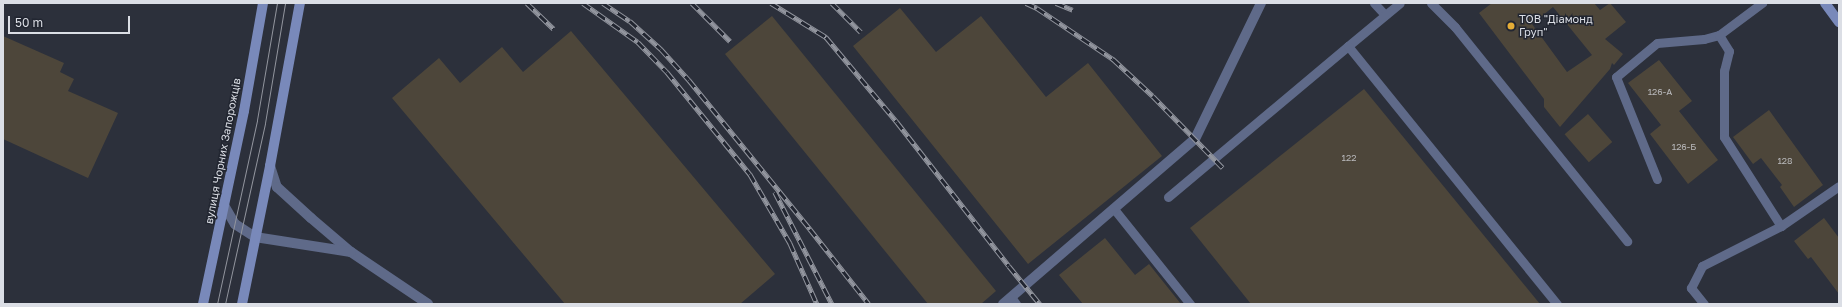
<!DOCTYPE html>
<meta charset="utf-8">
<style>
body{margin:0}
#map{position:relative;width:1842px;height:307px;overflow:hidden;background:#2c303b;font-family:"Golos Text",sans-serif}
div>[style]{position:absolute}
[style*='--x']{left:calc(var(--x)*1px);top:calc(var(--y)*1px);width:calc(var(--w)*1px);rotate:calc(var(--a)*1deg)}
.building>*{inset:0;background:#4d463a;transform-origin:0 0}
.service>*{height:9px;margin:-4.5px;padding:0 4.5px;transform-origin:4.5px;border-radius:4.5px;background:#5f6a89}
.minor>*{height:10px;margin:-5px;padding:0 5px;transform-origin:5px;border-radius:5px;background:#5f6a89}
.secondary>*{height:10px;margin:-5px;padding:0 5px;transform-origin:5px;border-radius:5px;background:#7989ba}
.tram>*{height:1px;margin:-0.5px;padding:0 0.5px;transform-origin:0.5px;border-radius:0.5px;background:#92959e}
.rail>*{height:4.5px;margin-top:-2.25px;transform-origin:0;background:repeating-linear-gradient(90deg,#222631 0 9px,#92959e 0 18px);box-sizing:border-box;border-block:1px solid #92959e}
.dots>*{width:11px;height:11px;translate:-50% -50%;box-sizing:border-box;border:2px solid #222631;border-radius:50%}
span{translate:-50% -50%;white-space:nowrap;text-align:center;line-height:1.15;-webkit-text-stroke:3px #222631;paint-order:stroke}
.number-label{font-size:9px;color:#b8b8ba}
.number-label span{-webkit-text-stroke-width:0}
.poi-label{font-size:11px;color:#dbdee5}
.left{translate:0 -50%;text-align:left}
.street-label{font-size:11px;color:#dbdee5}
.frame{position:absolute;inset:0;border:4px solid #dbdee5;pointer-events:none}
.scale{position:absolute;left:8px;top:16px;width:122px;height:18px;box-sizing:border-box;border:2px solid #dbdee5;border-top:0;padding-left:5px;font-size:12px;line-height:14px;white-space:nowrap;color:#dbdee5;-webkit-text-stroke:3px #222631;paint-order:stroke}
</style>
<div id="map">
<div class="building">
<i style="clip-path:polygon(evenodd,1492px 3px,1594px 3px,1600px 10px,1610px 3px,1626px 22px,1605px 39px,1623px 54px,1614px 65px,1612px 63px,1610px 69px,1560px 127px,1544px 107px,1544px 99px,1479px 13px,1492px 3px,1553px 7px,1592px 55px,1567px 72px,1532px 24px,1553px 7px)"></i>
<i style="clip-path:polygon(900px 8px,936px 52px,981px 16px,1046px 97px,1088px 63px,1162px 156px,1028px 264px,853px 46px)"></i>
<i style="clip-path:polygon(772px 16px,996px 291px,981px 304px,928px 304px,725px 54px)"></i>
<i style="clip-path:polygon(571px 31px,775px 274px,740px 304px,565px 304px,392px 98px,439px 58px,460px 83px,502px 47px,523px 72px)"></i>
<i style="clip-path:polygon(3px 36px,64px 63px,60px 72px,74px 79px,68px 91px,118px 113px,88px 178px,3px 139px)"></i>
<i style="clip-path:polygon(1659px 60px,1692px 101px,1679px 111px,1718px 160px,1688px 184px,1650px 134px,1661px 125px,1628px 83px)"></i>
<i style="clip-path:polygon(1364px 89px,1540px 304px,1251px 304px,1190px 228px)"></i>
<i style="clip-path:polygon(1769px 110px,1823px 185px,1794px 207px,1780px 187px,1782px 185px,1761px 158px,1753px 164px,1733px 137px)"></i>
<i style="left:1588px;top:114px;width:37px;height:31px;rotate:49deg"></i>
<i style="clip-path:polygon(1824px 218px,1839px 238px,1839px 294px,1811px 257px,1808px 259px,1794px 241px)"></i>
<i style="clip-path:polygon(1105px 238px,1135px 275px,1149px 264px,1181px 304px,1083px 304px,1059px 275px)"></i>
</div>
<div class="service">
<i style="--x:1374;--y:3;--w:16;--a:47"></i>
<i style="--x:1431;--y:3;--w:34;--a:45"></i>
<i style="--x:1455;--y:27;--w:275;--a:51.2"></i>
<i style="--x:1719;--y:35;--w:19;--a:58"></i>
<i style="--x:1729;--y:51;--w:21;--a:104"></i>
<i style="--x:1724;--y:71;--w:66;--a:90"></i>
<i style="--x:1724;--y:137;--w:106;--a:57.4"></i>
<i style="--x:1348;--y:46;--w:67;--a:-39.6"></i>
<i style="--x:1657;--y:179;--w:110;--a:-111.9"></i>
<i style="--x:1616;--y:77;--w:53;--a:-39.7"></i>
<i style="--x:1657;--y:43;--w:47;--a:-4.9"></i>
<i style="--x:1704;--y:39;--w:16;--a:-15"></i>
<i style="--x:1719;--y:35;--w:54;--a:-36.7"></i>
<i style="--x:1168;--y:197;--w:235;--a:-40"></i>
<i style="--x:1348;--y:46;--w:332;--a:51"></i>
<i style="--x:1114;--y:209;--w:122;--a:51.3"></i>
<i style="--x:1011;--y:297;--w:9;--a:54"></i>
<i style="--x:1704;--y:304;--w:21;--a:-129"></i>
<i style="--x:1691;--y:288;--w:25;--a:-63"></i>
<i style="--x:1702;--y:266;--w:89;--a:-26.9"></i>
<i style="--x:1781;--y:226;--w:70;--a:-34.6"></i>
</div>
<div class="minor">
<i style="--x:270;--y:166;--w:22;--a:72"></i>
<i style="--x:277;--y:187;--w:46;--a:42.4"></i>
<i style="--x:311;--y:218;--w:52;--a:40.4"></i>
<i style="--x:351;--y:252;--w:93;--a:34"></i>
<i style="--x:225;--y:207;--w:20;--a:60"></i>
<i style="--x:235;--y:224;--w:24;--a:33"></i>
<i style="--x:255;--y:237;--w:97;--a:8.9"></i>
<i style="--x:1003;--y:304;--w:253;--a:-40.7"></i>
<i style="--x:1195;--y:139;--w:151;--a:-64.1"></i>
</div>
<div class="secondary">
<i style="--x:1825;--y:3;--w:24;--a:54"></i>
<i style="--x:203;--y:304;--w:197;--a:-78"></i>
<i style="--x:244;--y:111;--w:110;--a:-80"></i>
<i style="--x:242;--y:304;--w:141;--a:-78.5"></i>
<i style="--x:270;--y:166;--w:166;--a:-79.6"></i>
</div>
<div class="tram">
<i style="--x:217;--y:304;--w:188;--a:-77.7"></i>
<i style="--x:257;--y:120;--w:119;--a:-80.3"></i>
<i style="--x:225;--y:304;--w:185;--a:-77.5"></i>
<i style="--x:265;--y:123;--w:122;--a:-80.5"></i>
</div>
<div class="rail">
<i style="--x:527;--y:3;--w:37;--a:44"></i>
<i style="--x:583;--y:3;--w:67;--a:35.3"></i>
<i style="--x:638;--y:42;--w:42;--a:46"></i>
<i style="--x:667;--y:72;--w:132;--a:50.9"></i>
<i style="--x:750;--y:174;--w:80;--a:59.9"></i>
<i style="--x:790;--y:243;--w:67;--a:66.1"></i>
<i style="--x:603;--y:3;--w:32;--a:34"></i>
<i style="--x:630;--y:21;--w:42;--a:42.1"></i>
<i style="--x:661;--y:49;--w:42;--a:47.9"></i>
<i style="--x:689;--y:80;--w:192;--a:50.9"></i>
<i style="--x:810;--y:229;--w:95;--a:51.8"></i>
<i style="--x:692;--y:3;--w:54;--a:45"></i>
<i style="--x:771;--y:3;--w:65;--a:31.7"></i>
<i style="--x:826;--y:37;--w:111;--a:50.1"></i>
<i style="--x:897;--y:122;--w:182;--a:52.1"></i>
<i style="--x:1009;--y:266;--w:49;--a:50.8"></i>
<i style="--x:832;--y:3;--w:41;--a:45"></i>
<i style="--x:1026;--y:3;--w:12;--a:24"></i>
<i style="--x:1037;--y:8;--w:92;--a:33.9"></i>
<i style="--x:1113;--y:59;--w:54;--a:42.8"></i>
<i style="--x:1153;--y:96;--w:100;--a:45.8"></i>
<i style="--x:1056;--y:3;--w:18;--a:22"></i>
<i style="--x:775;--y:192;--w:126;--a:63"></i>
</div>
<div class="dots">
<i style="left:1511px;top:26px;background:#e5ad36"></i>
</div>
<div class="number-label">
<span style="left:1660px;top:92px">126-А</span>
<span style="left:1684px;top:147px">126-Б</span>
<span style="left:1349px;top:158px">122</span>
<span style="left:1785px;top:161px">128</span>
</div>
<div class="poi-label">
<span class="left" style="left:1519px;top:26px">ТОВ "Діамонд<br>Груп"</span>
</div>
<div class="street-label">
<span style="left:223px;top:151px;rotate:-79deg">вулиця Чорних Запорожців</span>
</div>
<div class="frame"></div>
<div class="scale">50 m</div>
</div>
